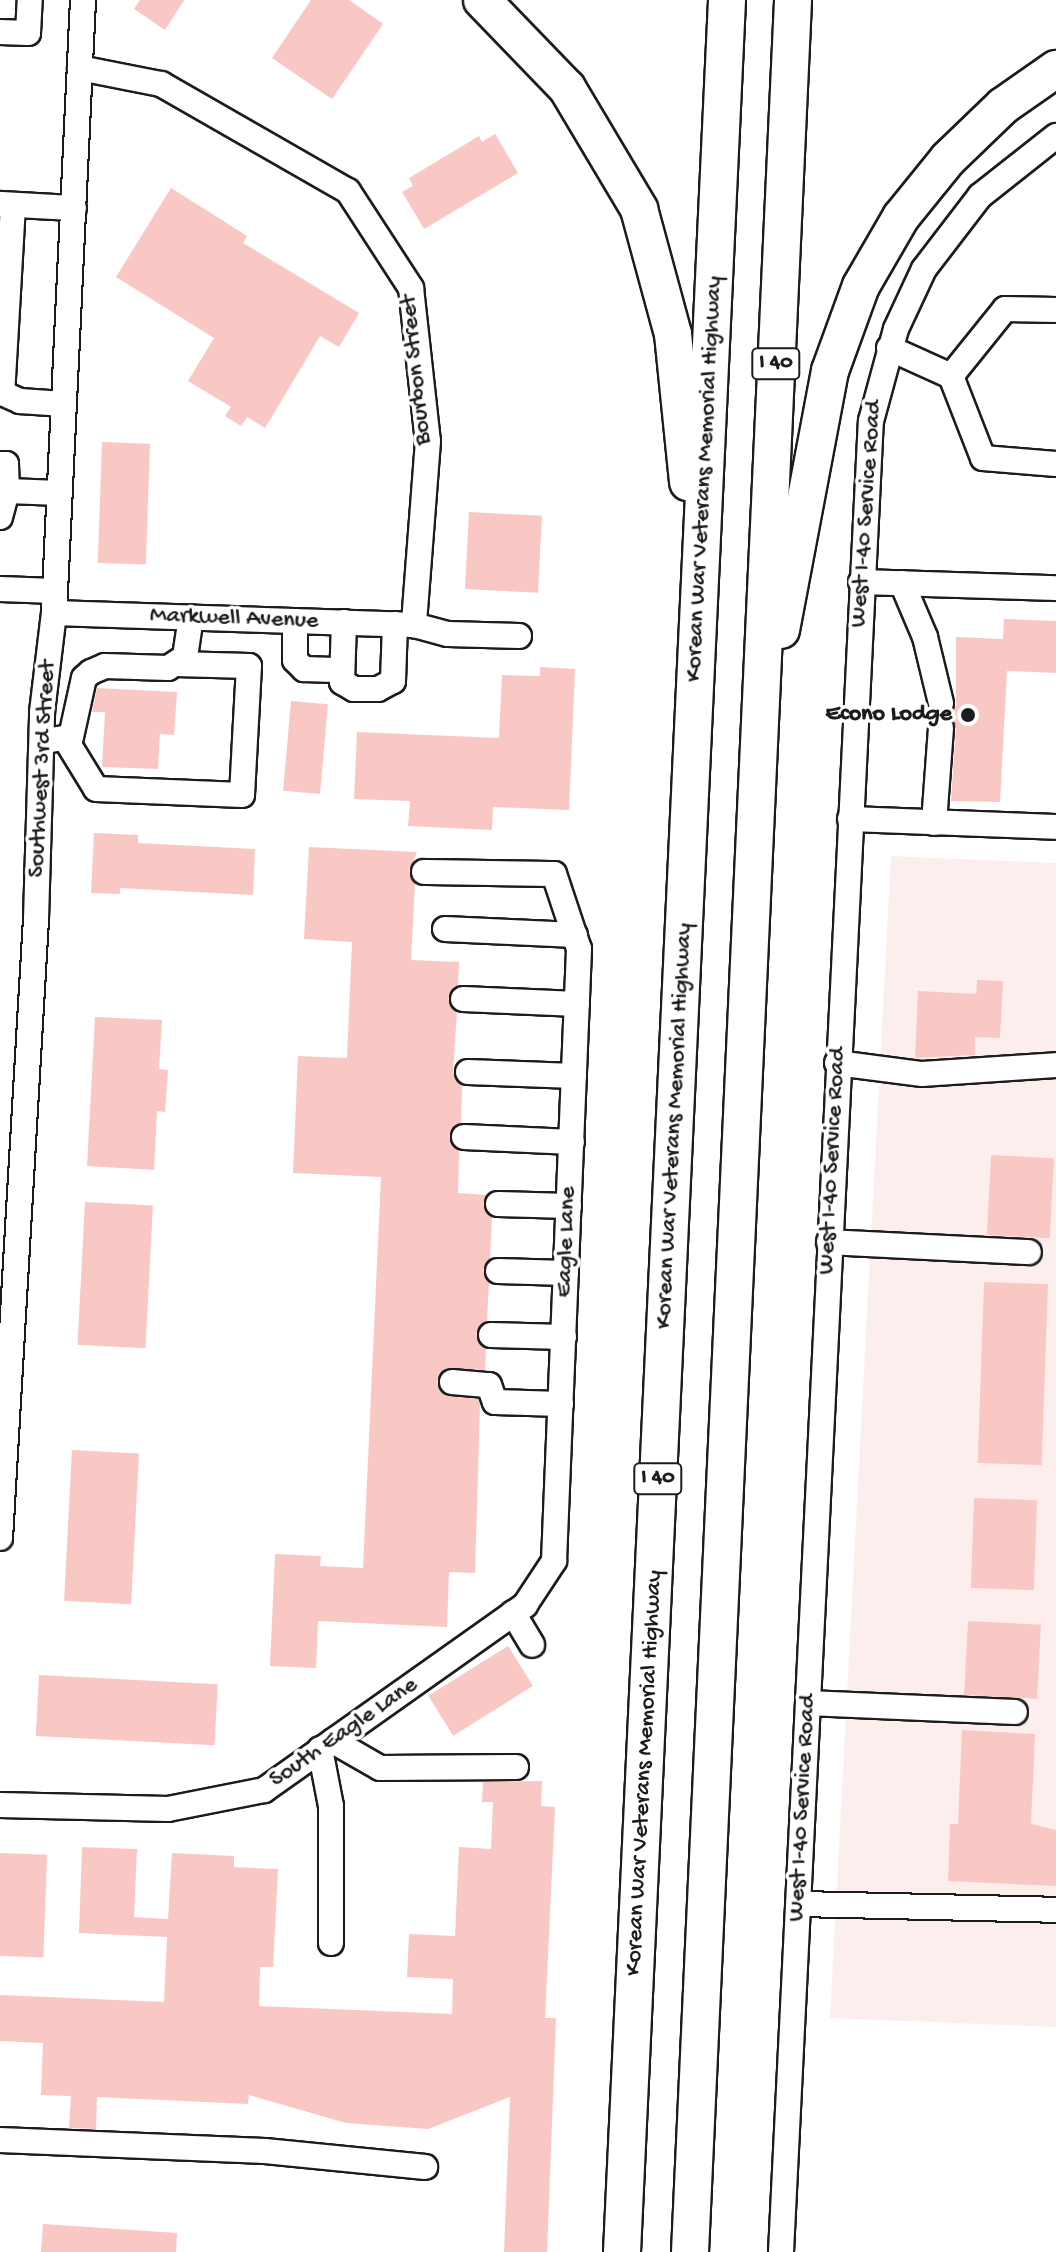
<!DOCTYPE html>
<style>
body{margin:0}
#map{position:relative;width:1056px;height:2252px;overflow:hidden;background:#fff;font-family:"Gochi Hand",sans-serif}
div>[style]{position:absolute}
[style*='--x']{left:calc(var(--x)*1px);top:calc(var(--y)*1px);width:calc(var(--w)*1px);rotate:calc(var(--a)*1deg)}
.built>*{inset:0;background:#fdeeee}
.building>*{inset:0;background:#f9c8c5;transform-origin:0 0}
.roads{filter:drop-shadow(2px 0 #1c1c1c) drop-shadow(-2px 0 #1c1c1c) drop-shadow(0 2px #1c1c1c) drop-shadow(0 -2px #1c1c1c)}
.minor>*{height:24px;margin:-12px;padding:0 12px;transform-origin:12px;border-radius:12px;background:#fff}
.highway>*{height:36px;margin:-18px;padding:0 18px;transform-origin:18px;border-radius:18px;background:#fff}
.dots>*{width:22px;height:22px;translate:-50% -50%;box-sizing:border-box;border:4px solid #fff;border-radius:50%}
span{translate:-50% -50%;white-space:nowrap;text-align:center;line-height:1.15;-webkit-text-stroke:7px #fff;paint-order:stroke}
.shield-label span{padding:2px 6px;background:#fff;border:2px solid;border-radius:6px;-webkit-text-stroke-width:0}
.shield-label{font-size:22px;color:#1c1c1c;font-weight:700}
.street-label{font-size:24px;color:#1c1c1c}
.poi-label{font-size:24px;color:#1c1c1c;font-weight:700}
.right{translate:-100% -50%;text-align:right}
</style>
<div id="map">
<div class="built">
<i style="clip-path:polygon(891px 856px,1056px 863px,1056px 2027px,830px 2018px)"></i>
</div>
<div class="building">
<i style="clip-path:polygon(140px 0,184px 0,165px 30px,134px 9px)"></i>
<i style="clip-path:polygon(311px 0,349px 0,383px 24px,332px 99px,272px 58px)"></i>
<i style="clip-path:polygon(495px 134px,518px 173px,424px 229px,402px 192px,413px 186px,409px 178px,479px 136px,482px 142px)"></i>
<i style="clip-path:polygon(171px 188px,247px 236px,243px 243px,359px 313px,339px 347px,320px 336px,265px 428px,247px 417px,241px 426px,225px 416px,231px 407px,188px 381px,214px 338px,116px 277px)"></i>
<i style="left:102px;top:442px;width:48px;height:121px;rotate:2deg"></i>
<i style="left:469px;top:512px;width:73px;height:77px;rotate:3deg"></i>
<i style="clip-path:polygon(1004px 619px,1056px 621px,1056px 673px,1007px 671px,1000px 802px,951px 801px,956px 729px,949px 715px,956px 706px,956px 637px,1003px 639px)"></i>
<i style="clip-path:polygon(540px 667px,575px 669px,569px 810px,493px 807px,492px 830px,408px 826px,410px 801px,354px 799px,357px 732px,499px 738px,502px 675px,540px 676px)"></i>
<i style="clip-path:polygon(97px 688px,177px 692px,174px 735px,160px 734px,158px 769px,102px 767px,105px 712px,92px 712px)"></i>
<i style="left:291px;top:701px;width:37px;height:90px;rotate:5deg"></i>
<i style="clip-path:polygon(94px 833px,138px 835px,138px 843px,255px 849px,253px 895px,120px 888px,120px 894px,91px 893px)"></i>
<i style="clip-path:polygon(309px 847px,417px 852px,409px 871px,415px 884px,411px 960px,459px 962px,458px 985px,448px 999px,457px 1012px,453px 1072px,462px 1086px,461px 1123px,449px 1137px,459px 1151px,458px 1193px,487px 1195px,483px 1204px,492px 1217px,490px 1259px,483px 1270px,489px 1282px,487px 1321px,476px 1334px,486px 1349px,485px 1370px,446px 1368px,437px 1382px,444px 1395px,478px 1399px,480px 1404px,475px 1573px,449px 1572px,447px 1627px,318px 1621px,316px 1668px,270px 1666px,275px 1554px,321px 1556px,320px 1566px,363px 1568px,381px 1177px,293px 1173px,298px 1056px,347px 1058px,352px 942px,304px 939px)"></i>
<i style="clip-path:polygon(977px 980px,1003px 981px,1000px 1038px,975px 1037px,975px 1055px,915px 1058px,918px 991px,976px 994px)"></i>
<i style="clip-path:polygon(95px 1017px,162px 1020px,159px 1069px,168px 1070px,165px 1112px,157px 1111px,154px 1170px,87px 1166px)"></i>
<i style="left:991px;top:1155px;width:63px;height:80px;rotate:3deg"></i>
<i style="left:85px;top:1202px;width:68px;height:143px;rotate:3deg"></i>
<i style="left:984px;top:1282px;width:64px;height:181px;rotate:2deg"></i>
<i style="left:72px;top:1450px;width:67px;height:151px;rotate:3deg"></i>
<i style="left:974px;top:1498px;width:63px;height:90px;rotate:2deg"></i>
<i style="left:968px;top:1621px;width:73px;height:74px;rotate:3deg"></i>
<i style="left:508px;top:1646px;width:47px;height:94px;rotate:58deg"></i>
<i style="left:39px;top:1675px;width:179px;height:61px;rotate:3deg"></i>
<i style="clip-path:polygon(962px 1730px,1035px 1734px,1031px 1824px,1056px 1830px,1056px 1886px,948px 1881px,950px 1824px,958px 1824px)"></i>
<i style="clip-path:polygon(542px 1781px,541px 1806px,555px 1807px,545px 2018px,556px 2018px,547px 2252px,504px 2252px,510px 2097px,428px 2129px,346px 2123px,249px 2095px,248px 2104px,97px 2097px,96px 2129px,69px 2128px,71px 2096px,41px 2095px,43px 2043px,0 2041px,0 1995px,164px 2002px,167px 1937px,79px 1933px,82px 1847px,137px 1849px,134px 1917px,168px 1919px,172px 1853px,234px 1856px,234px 1867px,278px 1869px,273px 1967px,260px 1967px,259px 2006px,452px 2014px,453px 1979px,407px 1977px,409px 1934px,455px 1936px,459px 1847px,491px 1849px,493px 1802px,482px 1802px,483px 1782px)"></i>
<i style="left:0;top:1853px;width:47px;height:103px;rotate:2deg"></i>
<i style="clip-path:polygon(43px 2224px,177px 2233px,176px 2252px,41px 2252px)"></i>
</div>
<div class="roads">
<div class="minor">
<i style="--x:0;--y:32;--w:28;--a:2"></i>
<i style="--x:28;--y:33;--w:33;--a:-87"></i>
<i style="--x:80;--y:68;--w:83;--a:11.2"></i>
<i style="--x:161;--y:84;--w:215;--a:29.8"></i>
<i style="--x:348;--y:191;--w:116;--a:57"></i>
<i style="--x:411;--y:288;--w:154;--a:83.7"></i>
<i style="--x:428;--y:441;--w:185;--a:94.4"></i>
<i style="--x:0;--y:204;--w:74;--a:3.1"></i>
<i style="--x:13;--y:205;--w:188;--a:93.3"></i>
<i style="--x:2;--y:393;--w:20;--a:24"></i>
<i style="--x:20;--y:401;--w:44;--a:3.9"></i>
<i style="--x:889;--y:348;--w:68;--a:24.3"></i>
<i style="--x:951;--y:376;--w:86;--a:-51.1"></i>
<i style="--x:1005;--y:309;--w:51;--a:1.1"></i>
<i style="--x:951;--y:376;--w:88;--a:68.7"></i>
<i style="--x:983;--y:458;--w:73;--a:4.7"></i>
<i style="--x:0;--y:464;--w:6;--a:0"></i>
<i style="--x:6;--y:464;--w:27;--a:88"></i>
<i style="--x:7;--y:491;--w:27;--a:105"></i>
<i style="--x:7;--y:491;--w:53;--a:2.2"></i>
<i style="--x:861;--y:582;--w:195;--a:1.8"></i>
<i style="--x:902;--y:583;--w:59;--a:66.9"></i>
<i style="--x:925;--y:637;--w:68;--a:76.4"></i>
<i style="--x:0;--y:589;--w:55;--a:2.1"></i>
<i style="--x:54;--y:613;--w:360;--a:1.9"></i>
<i style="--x:414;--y:625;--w:35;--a:15"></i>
<i style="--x:448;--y:634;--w:71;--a:1.6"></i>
<i style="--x:295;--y:621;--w:39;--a:90"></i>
<i style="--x:295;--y:660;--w:13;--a:45"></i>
<i style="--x:304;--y:669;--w:38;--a:2"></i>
<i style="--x:344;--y:622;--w:60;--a:91.9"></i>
<i style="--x:342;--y:682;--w:14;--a:30"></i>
<i style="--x:354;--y:689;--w:24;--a:0"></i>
<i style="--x:378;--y:689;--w:17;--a:-28"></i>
<i style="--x:393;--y:681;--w:57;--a:-88"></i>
<i style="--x:51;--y:740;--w:20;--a:-9"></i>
<i style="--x:71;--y:737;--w:60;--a:-77.6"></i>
<i style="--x:84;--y:678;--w:9;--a:-41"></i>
<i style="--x:91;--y:672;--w:15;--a:-23"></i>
<i style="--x:105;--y:666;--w:63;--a:1.8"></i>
<i style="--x:168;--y:668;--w:20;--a:-33"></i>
<i style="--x:185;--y:657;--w:40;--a:-81.5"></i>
<i style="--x:66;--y:740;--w:57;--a:58.5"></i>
<i style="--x:96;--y:789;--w:146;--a:2.4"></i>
<i style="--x:242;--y:795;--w:129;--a:-86.9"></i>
<i style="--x:249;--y:666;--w:73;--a:-178.4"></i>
<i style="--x:850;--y:819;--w:206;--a:2.2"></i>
<i style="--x:934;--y:823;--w:95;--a:-85.8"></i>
<i style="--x:445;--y:929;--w:130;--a:2.6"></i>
<i style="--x:463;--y:999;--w:114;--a:2.5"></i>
<i style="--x:837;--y:1063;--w:86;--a:7.4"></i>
<i style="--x:922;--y:1074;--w:134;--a:-3.8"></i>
<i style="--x:468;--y:1072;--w:106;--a:2.2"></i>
<i style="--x:464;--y:1137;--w:108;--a:2.7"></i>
<i style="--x:498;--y:1204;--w:71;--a:1.6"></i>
<i style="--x:829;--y:1242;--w:200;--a:2.9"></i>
<i style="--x:498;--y:1271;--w:68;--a:1.7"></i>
<i style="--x:491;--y:1335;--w:73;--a:1.6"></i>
<i style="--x:452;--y:1382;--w:37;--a:5"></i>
<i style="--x:489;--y:1385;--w:18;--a:71"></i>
<i style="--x:495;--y:1402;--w:66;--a:1.7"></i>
<i style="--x:0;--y:1538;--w:620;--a:-86.67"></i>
<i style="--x:36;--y:919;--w:207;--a:-88.3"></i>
<i style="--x:42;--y:712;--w:100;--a:-83.1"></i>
<i style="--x:54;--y:613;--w:614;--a:-87.29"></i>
<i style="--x:513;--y:1613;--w:37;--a:59"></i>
<i style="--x:808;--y:1703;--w:207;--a:2.5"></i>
<i style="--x:333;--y:1741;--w:54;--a:29.9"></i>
<i style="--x:380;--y:1768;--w:136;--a:-0.4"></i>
<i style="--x:320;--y:1749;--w:58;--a:79.1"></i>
<i style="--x:331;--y:1806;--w:137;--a:90"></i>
<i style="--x:0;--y:1805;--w:168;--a:1.4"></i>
<i style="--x:168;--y:1809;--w:98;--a:-11.2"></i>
<i style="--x:264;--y:1790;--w:320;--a:-35.3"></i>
<i style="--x:525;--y:1605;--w:53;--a:-56.6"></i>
<i style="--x:554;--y:1561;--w:613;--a:-87.66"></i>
<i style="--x:579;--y:949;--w:79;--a:-108.4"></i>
<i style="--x:554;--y:874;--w:130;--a:-179.1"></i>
<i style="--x:799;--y:1904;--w:257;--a:1.3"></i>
<i style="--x:0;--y:2140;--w:265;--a:2.4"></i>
<i style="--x:265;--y:2151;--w:161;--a:5.7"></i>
<i style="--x:781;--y:2252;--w:1833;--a:-87.19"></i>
<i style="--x:871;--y:421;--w:95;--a:-74.8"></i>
<i style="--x:896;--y:329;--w:66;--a:-65"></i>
<i style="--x:924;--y:269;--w:92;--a:-52.5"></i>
<i style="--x:980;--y:196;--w:97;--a:-38.3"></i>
</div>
<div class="highway">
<i style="--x:482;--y:0;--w:122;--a:46"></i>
<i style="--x:567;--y:88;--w:141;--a:59.2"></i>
<i style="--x:639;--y:209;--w:130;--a:74.8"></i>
<i style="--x:673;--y:334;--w:149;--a:84.2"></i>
<i style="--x:781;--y:630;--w:264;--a:-79.3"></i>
<i style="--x:830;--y:371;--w:90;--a:-70"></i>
<i style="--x:861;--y:286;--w:80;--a:-59.9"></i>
<i style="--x:901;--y:217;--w:75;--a:-51"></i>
<i style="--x:948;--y:159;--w:76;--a:-43.9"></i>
<i style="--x:1003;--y:106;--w:65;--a:-34.9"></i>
<i style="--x:622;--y:2252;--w:2254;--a:-87.33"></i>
<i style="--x:690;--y:2252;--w:2254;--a:-87.38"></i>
</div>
</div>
<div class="dots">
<i style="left:968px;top:715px;background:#1c1c1c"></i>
</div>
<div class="shield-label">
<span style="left:776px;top:364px">I 40</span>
<span style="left:658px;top:1479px">I 40</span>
</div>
<div class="street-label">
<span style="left:417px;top:370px;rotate:-96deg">Bourbon Street</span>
<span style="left:705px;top:479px;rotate:-87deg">Korean War Veterans Memorial Highway</span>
<span style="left:867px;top:514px;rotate:-86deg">West I-40 Service Road</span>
<span style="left:234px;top:619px;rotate:2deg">Markwell Avenue</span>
<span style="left:43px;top:769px;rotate:-87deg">Southwest 3rd Street</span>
<span style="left:675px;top:1126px;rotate:-87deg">Korean War Veterans Memorial Highway</span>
<span style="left:833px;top:1161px;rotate:-87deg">West I-40 Service Road</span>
<span style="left:567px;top:1242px;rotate:-88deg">Eagle Lane</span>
<span style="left:344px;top:1733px;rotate:-35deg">South Eagle Lane</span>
<span style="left:645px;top:1773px;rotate:-87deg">Korean War Veterans Memorial Highway</span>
<span style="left:803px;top:1808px;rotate:-87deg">West I-40 Service Road</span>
</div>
<div class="poi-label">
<span class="right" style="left:952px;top:715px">Econo Lodge</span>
</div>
</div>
